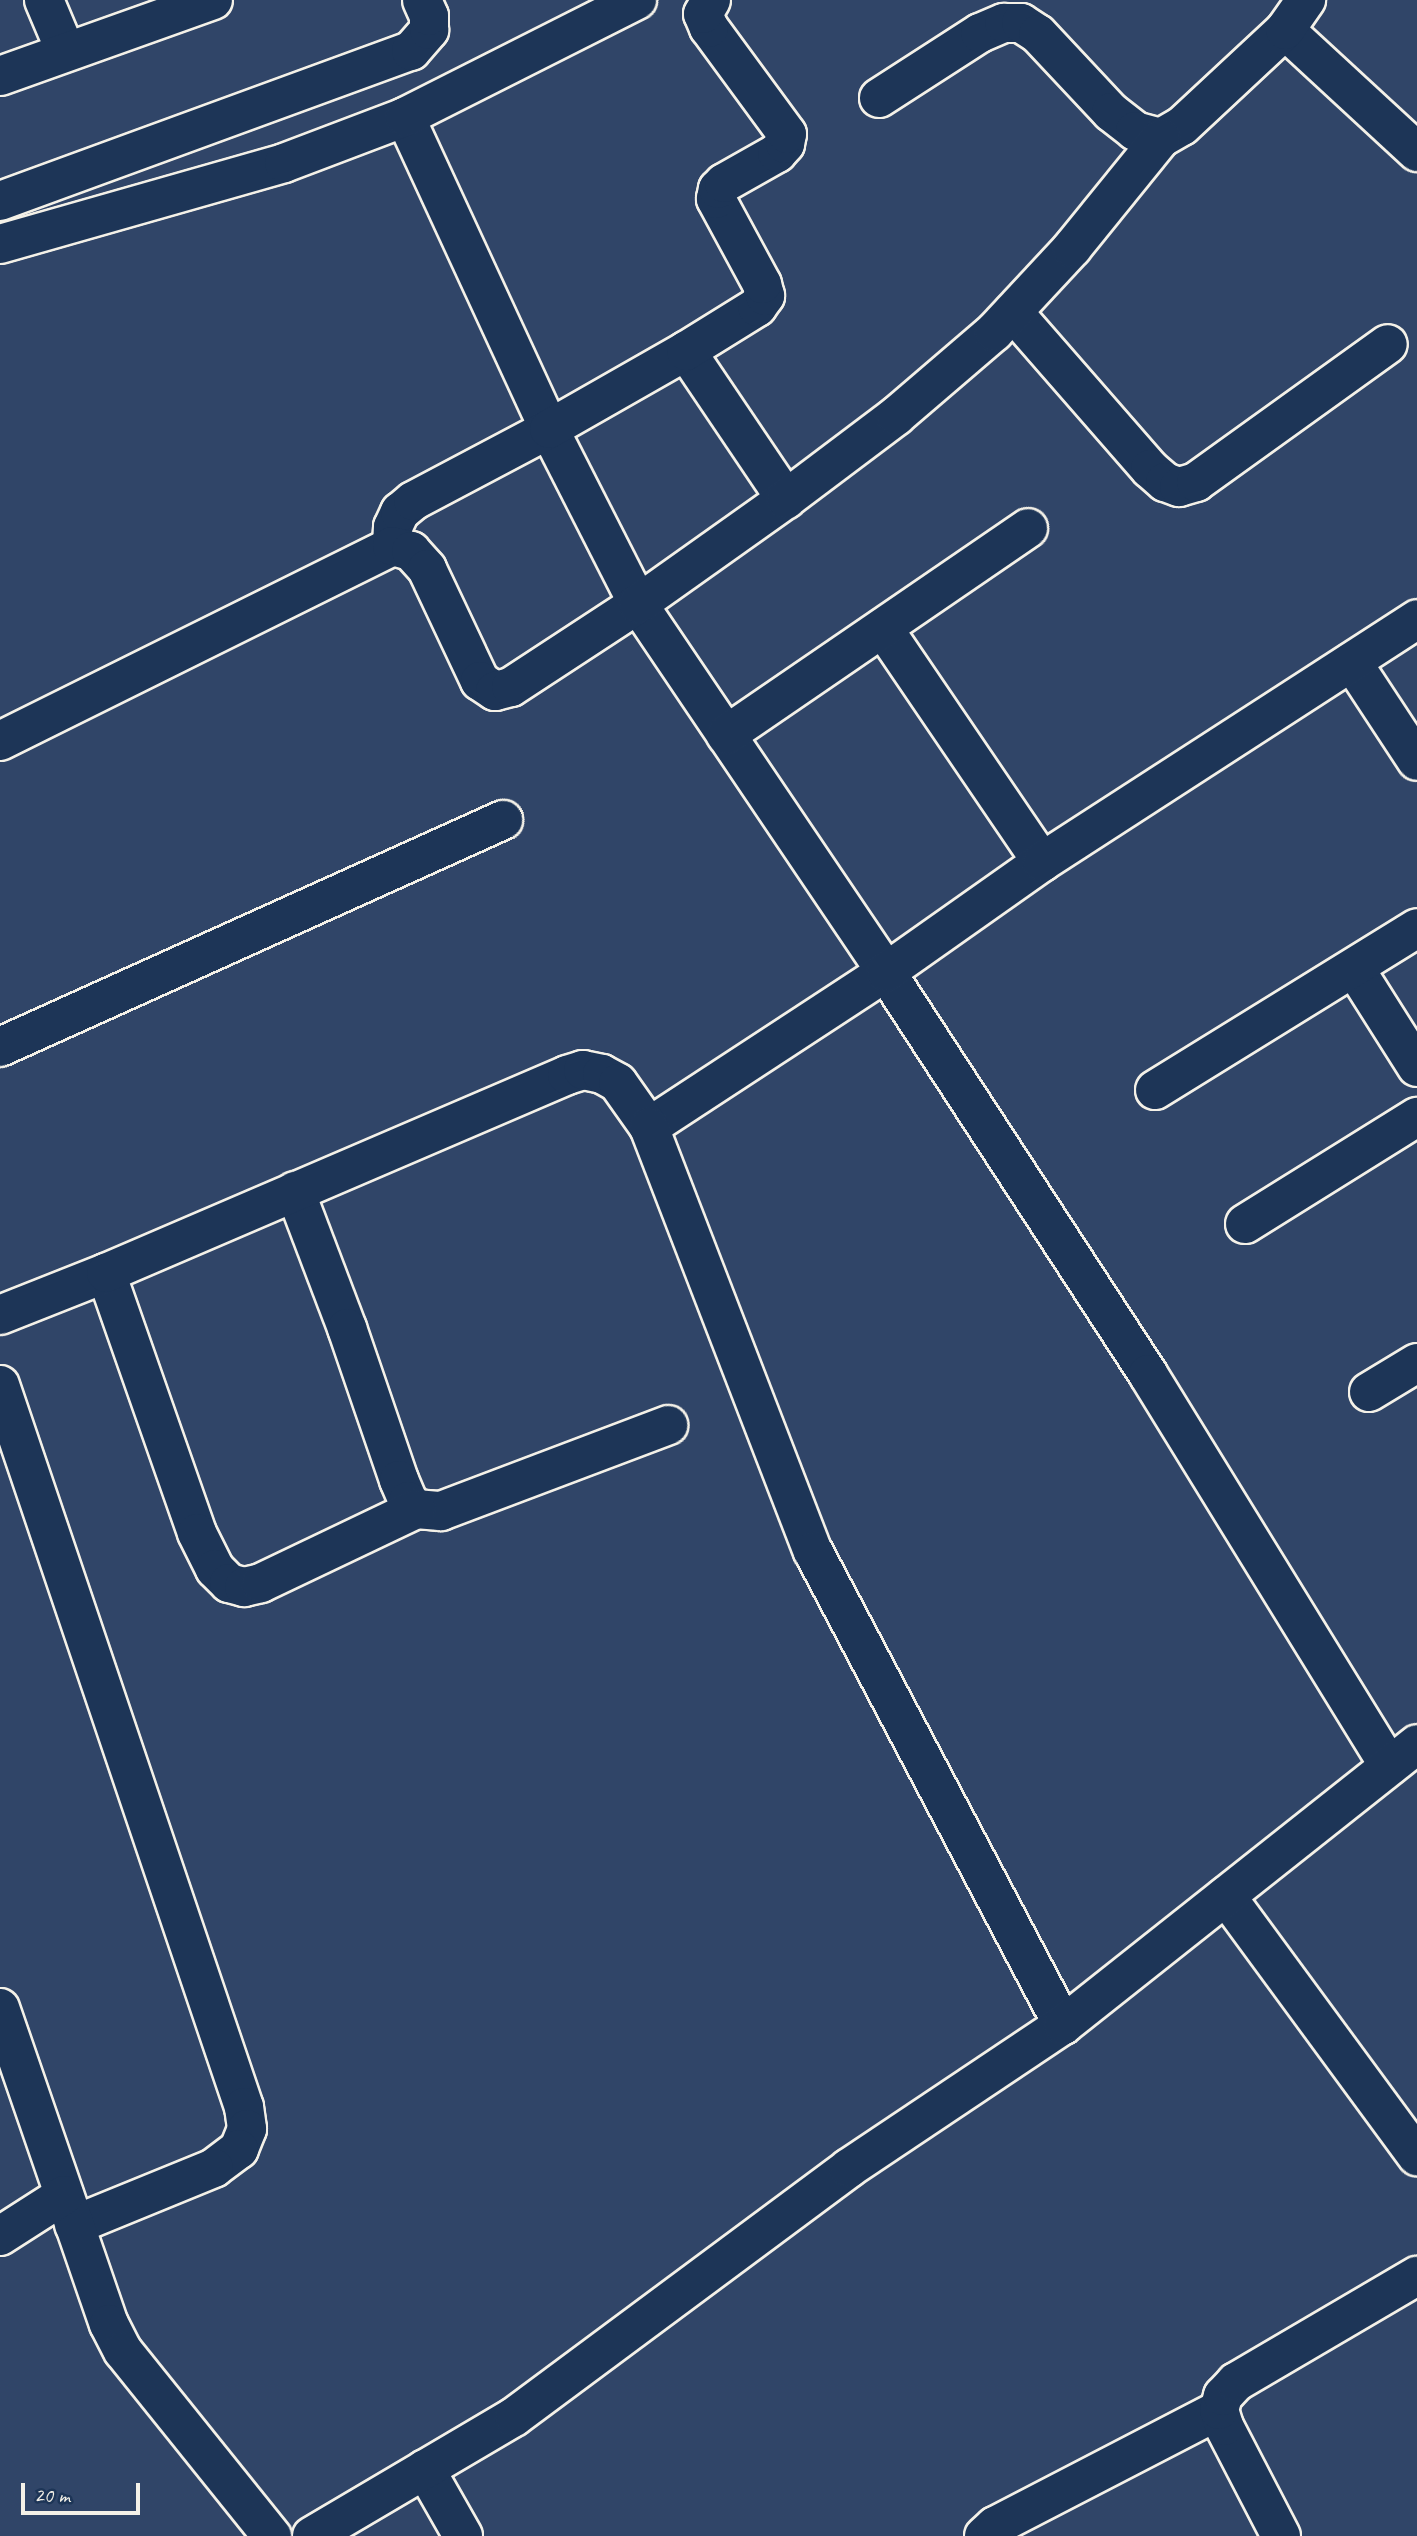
<!DOCTYPE html>
<style>
body{margin:0}
#map{position:relative;width:1417px;height:2536px;overflow:hidden;background:#304568;font-family:Caveat,sans-serif}
div>[style]{position:absolute}
[style*='--x']{left:calc(var(--x)*1px);top:calc(var(--y)*1px);width:calc(var(--w)*1px);rotate:calc(var(--a)*1deg)}
.roads{filter:drop-shadow(2px 0 #f4f1e8) drop-shadow(-2px 0 #f4f1e8) drop-shadow(0 2px #f4f1e8) drop-shadow(0 -2px #f4f1e8)}
.minor>*{height:38px;margin:-19px;padding:0 19px;transform-origin:19px;border-radius:19px;background:#1d3557}
span{translate:-50% -50%;white-space:nowrap;text-align:center;line-height:1.15;-webkit-text-stroke:5px #1d3557;paint-order:stroke}
.scale{position:absolute;left:21px;top:2483px;width:119px;height:32px;box-sizing:border-box;border:4px solid #f4f1e8;border-top:0;padding-left:9px;font-size:21px;line-height:24px;white-space:nowrap;color:#f4f1e8;-webkit-text-stroke:5px #1d3557;paint-order:stroke}
</style>
<div id="map">
<div class="roads">
<div class="minor">
<i style="--x:44;--y:0;--w:56;--a:67.1"></i>
<i style="--x:1285;--y:30;--w:180;--a:42.7"></i>
<i style="--x:0;--y:76;--w:226;--a:-19.6"></i>
<i style="--x:879;--y:98;--w:120;--a:-32.8"></i>
<i style="--x:980;--y:33;--w:26;--a:-23"></i>
<i style="--x:1004;--y:23;--w:17;--a:0"></i>
<i style="--x:1021;--y:23;--w:20;--a:33"></i>
<i style="--x:1038;--y:34;--w:107;--a:46.9"></i>
<i style="--x:1111;--y:112;--w:31;--a:38"></i>
<i style="--x:1135;--y:131;--w:27;--a:15"></i>
<i style="--x:1161;--y:138;--w:24;--a:-30"></i>
<i style="--x:1182;--y:126;--w:141;--a:-43"></i>
<i style="--x:1285;--y:30;--w:37;--a:-55"></i>
<i style="--x:405;--y:117;--w:344;--a:65.2"></i>
<i style="--x:549;--y:429;--w:196;--a:63"></i>
<i style="--x:638;--y:604;--w:444;--a:56"></i>
<i style="--x:886;--y:972;--w:480;--a:56.9"></i>
<i style="--x:1148;--y:1374;--w:460;--a:58.4"></i>
<i style="--x:0;--y:201;--w:438;--a:-20.1"></i>
<i style="--x:411;--y:51;--w:28;--a:-49"></i>
<i style="--x:429;--y:30;--w:14;--a:-90"></i>
<i style="--x:429;--y:16;--w:17;--a:-114"></i>
<i style="--x:0;--y:244;--w:295;--a:-15.9"></i>
<i style="--x:284;--y:163;--w:129;--a:-20.8"></i>
<i style="--x:405;--y:117;--w:260;--a:-26.8"></i>
<i style="--x:1013;--y:312;--w:208;--a:48.9"></i>
<i style="--x:1150;--y:469;--w:20;--a:41"></i>
<i style="--x:1165;--y:482;--w:15;--a:20"></i>
<i style="--x:1179;--y:487;--w:18;--a:-16"></i>
<i style="--x:1196;--y:482;--w:236;--a:-35.7"></i>
<i style="--x:686;--y:351;--w:179;--a:56"></i>
<i style="--x:392;--y:546;--w:19;--a:-87"></i>
<i style="--x:393;--y:527;--w:17;--a:-65"></i>
<i style="--x:400;--y:512;--w:17;--a:-40"></i>
<i style="--x:413;--y:501;--w:154;--a:-27.9"></i>
<i style="--x:549;--y:429;--w:158;--a:-29.7"></i>
<i style="--x:686;--y:351;--w:84;--a:-31.8"></i>
<i style="--x:757;--y:307;--w:14;--a:-54"></i>
<i style="--x:765;--y:296;--w:12;--a:-104"></i>
<i style="--x:762;--y:284;--w:97;--a:-118.4"></i>
<i style="--x:716;--y:199;--w:10;--a:-79"></i>
<i style="--x:718;--y:189;--w:8;--a:-45"></i>
<i style="--x:724;--y:183;--w:61;--a:-29.5"></i>
<i style="--x:777;--y:153;--w:12;--a:-48"></i>
<i style="--x:785;--y:144;--w:10;--a:-79"></i>
<i style="--x:787;--y:134;--w:132;--a:-126.3"></i>
<i style="--x:709;--y:28;--w:15;--a:-113"></i>
<i style="--x:703;--y:14;--w:16;--a:-60"></i>
<i style="--x:883;--y:628;--w:283;--a:55.8"></i>
<i style="--x:1352;--y:662;--w:118;--a:56.7"></i>
<i style="--x:726;--y:735;--w:366;--a:-34.4"></i>
<i style="--x:0;--y:741;--w:438;--a:-26.4"></i>
<i style="--x:392;--y:546;--w:20;--a:15"></i>
<i style="--x:411;--y:551;--w:24;--a:48"></i>
<i style="--x:427;--y:569;--w:124;--a:64.7"></i>
<i style="--x:480;--y:681;--w:18;--a:34"></i>
<i style="--x:495;--y:691;--w:16;--a:-14"></i>
<i style="--x:511;--y:687;--w:152;--a:-33.2"></i>
<i style="--x:638;--y:604;--w:181;--a:-35.4"></i>
<i style="--x:786;--y:499;--w:138;--a:-37"></i>
<i style="--x:896;--y:416;--w:129;--a:-40.6"></i>
<i style="--x:994;--y:332;--w:115;--a:-47.1"></i>
<i style="--x:1072;--y:248;--w:141;--a:-51"></i>
<i style="--x:1355;--y:969;--w:116;--a:57.7"></i>
<i style="--x:0;--y:1047;--w:552;--a:-24.29"></i>
<i style="--x:1155;--y:1090;--w:308;--a:-31.7"></i>
<i style="--x:649;--y:1127;--w:283;--a:-33.2"></i>
<i style="--x:886;--y:972;--w:191;--a:-35.2"></i>
<i style="--x:1042;--y:862;--w:447;--a:-32.9"></i>
<i style="--x:295;--y:1191;--w:147;--a:69.2"></i>
<i style="--x:347;--y:1328;--w:161;--a:71.1"></i>
<i style="--x:399;--y:1480;--w:23;--a:67"></i>
<i style="--x:408;--y:1501;--w:11;--a:45"></i>
<i style="--x:416;--y:1509;--w:25;--a:5"></i>
<i style="--x:441;--y:1511;--w:243;--a:-20.7"></i>
<i style="--x:1245;--y:1224;--w:203;--a:-31.9"></i>
<i style="--x:106;--y:1273;--w:275;--a:70.7"></i>
<i style="--x:197;--y:1533;--w:40;--a:63.4"></i>
<i style="--x:215;--y:1569;--w:20;--a:45"></i>
<i style="--x:229;--y:1583;--w:16;--a:15"></i>
<i style="--x:244;--y:1587;--w:17;--a:-13"></i>
<i style="--x:261;--y:1583;--w:172;--a:-25.5"></i>
<i style="--x:0;--y:1315;--w:114;--a:-21.6"></i>
<i style="--x:106;--y:1273;--w:502;--a:-23.24"></i>
<i style="--x:567;--y:1075;--w:17;--a:-17"></i>
<i style="--x:583;--y:1070;--w:19;--a:12"></i>
<i style="--x:602;--y:1074;--w:18;--a:29"></i>
<i style="--x:618;--y:1083;--w:54;--a:54.8"></i>
<i style="--x:649;--y:1127;--w:455;--a:68.9"></i>
<i style="--x:813;--y:1551;--w:536;--a:62.19"></i>
<i style="--x:0;--y:1385;--w:762;--a:71.33"></i>
<i style="--x:244;--y:2107;--w:22;--a:82"></i>
<i style="--x:247;--y:2129;--w:22;--a:112"></i>
<i style="--x:239;--y:2149;--w:31;--a:143"></i>
<i style="--x:214;--y:2168;--w:151;--a:157.8"></i>
<i style="--x:1369;--y:1392;--w:56;--a:-31.1"></i>
<i style="--x:1226;--y:1896;--w:323;--a:53.7"></i>
<i style="--x:0;--y:2008;--w:334;--a:71"></i>
<i style="--x:109;--y:2324;--w:30;--a:63"></i>
<i style="--x:123;--y:2351;--w:238;--a:51.2"></i>
<i style="--x:0;--y:2236;--w:76;--a:-32.6"></i>
<i style="--x:425;--y:2469;--w:77;--a:60.4"></i>
<i style="--x:312;--y:2536;--w:234;--a:-30.5"></i>
<i style="--x:514;--y:2417;--w:417;--a:-36.6"></i>
<i style="--x:849;--y:2168;--w:257;--a:-33.8"></i>
<i style="--x:1063;--y:2025;--w:452;--a:-38.4"></i>
<i style="--x:984;--y:2536;--w:15;--a:-42"></i>
<i style="--x:995;--y:2526;--w:252;--a:-27.4"></i>
<i style="--x:1281;--y:2536;--w:124;--a:-117.4"></i>
<i style="--x:1224;--y:2426;--w:17;--a:-107"></i>
<i style="--x:1219;--y:2410;--w:15;--a:-74"></i>
<i style="--x:1223;--y:2396;--w:19;--a:-47"></i>
<i style="--x:1236;--y:2382;--w:210;--a:-30.4"></i>
</div>
</div>
<div class="scale">20 m</div>
</div>
